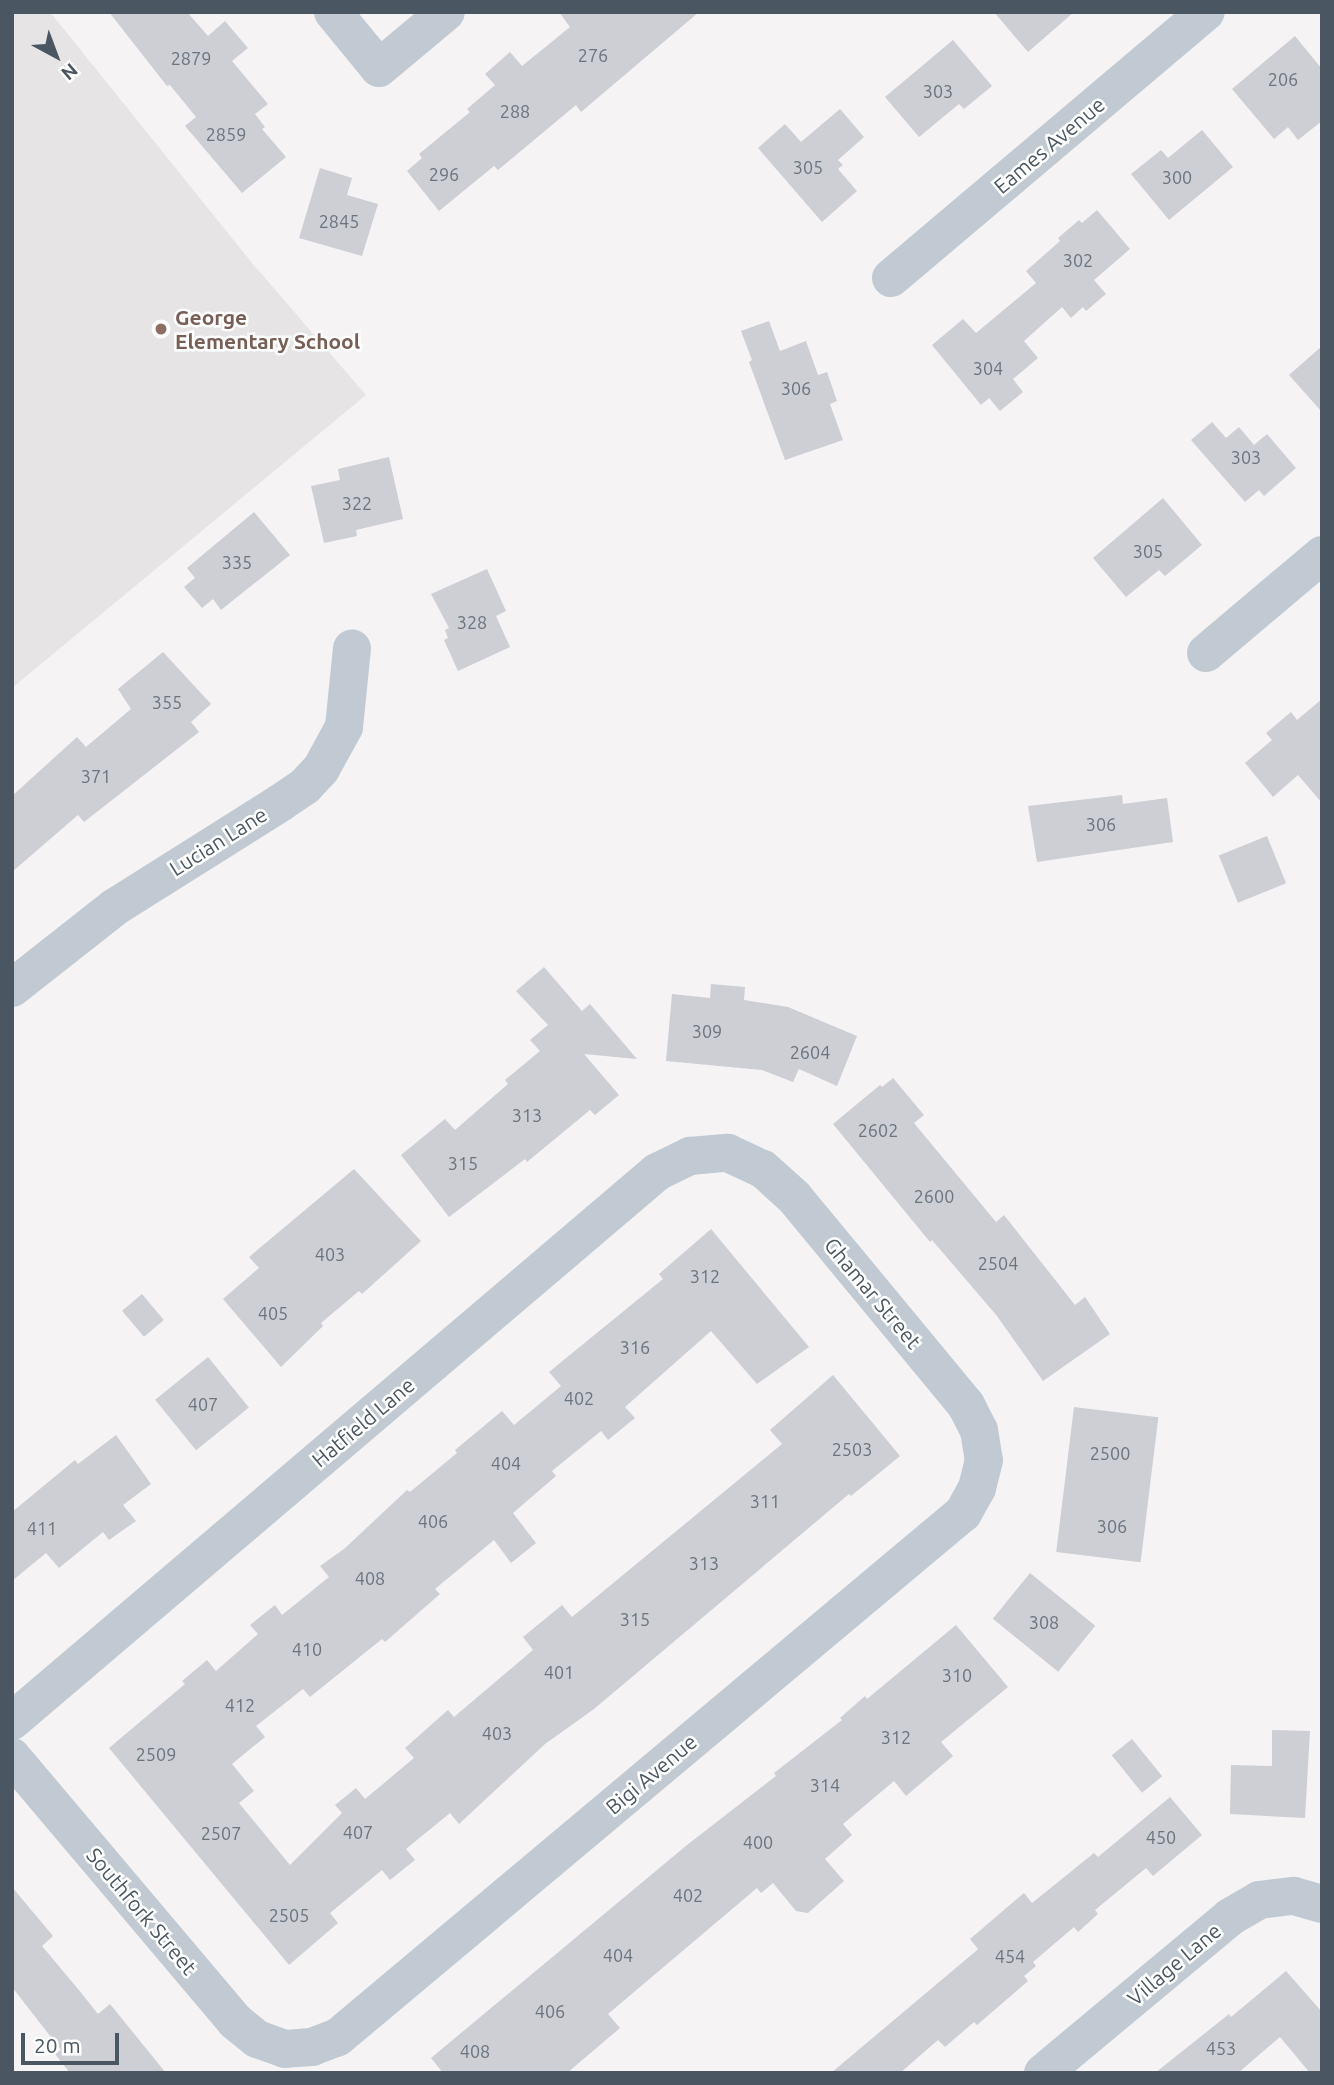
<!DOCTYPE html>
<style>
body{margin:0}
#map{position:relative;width:1334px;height:2085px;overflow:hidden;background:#f5f3f3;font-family:Ubuntu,sans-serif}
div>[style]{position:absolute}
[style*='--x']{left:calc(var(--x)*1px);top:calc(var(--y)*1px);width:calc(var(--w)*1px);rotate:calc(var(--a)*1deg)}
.education>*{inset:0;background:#e6e4e5}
.building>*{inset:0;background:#cdcfd5;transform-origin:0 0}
.street>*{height:38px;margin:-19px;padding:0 19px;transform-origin:19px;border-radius:19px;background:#c1cad2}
.dots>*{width:19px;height:19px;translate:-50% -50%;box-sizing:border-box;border:4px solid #fff;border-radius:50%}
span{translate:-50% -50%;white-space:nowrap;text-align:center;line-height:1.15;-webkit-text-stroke:5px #fff;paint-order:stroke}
.number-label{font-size:18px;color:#6b747e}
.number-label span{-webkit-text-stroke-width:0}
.street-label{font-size:21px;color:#4a5661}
.education-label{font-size:21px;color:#785e54;font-weight:700}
.left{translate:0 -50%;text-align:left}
.frame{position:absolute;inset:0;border:14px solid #4a5661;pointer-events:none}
.north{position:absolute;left:21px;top:21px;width:70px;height:70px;-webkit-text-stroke:5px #fff;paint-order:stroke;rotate:139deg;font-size:19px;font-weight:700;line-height:28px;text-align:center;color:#4a5661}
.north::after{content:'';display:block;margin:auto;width:24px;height:32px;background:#4a5661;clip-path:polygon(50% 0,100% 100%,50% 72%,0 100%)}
.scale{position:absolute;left:21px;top:2033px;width:98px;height:32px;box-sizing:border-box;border:4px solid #4a5661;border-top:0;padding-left:9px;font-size:21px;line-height:24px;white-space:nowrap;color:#4a5661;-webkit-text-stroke:5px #fff;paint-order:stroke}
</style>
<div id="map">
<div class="education">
<i style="clip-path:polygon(12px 12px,50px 12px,252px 263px,366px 395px,12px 688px)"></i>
</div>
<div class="building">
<i style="clip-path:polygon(109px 12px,187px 12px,208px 36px,225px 21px,248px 48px,232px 61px,268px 104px,255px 114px,265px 127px,262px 129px,286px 157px,242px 193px,185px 126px,196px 117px,170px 85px,167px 86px)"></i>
<i style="clip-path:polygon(559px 12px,699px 12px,581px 112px,576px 105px,498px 170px,494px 166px,439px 211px,407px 171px,422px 158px,419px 154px,470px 112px,467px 109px,495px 85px,485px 74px,510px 52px,522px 66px,570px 27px)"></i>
<i style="clip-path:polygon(994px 12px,1074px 12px,1028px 52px)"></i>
<i style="clip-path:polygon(1295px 36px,1322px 69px,1322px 121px,1298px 140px,1288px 127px,1274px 139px,1232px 89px)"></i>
<i style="clip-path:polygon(953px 40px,992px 86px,964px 109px,959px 104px,919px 137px,885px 97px)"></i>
<i style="clip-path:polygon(840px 109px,864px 137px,838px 160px,843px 165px,838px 169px,857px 191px,822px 222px,758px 148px,785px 124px,801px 142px)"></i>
<i style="clip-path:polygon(1202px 130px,1233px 167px,1169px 220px,1131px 174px,1161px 150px,1168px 158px)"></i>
<i style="clip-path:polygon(320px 168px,352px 178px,347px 195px,378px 204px,362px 256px,299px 238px)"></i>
<i style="clip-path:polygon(1097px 210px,1130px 249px,1094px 280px,1106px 294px,1086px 311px,1083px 307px,1071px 318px,1062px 307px,1024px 341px,1038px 358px,1013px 379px,1023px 392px,1000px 411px,989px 398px,981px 405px,932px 345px,963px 319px,976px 333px,1036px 283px,1026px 271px,1060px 241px,1058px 238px,1079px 220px,1082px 223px)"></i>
<i style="clip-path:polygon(769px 321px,780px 351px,806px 341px,818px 375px,827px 372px,837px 401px,830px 404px,843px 440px,785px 460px,749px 362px,752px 360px,741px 331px)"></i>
<i style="clip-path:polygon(1322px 346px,1322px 412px,1289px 375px)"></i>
<i style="clip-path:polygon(1212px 422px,1226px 438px,1239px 427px,1254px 445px,1267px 434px,1296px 468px,1264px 496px,1259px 490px,1245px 502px,1191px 440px)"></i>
<i style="clip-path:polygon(389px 457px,403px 519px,356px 530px,357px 536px,324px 543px,311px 486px,340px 480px,338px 469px)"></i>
<i style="clip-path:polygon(1163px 498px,1202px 545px,1165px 576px,1159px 570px,1126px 597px,1093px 558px)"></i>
<i style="clip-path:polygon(254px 512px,290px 555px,221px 610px,213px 599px,202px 608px,184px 587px,195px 578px,187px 568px)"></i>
<i style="clip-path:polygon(487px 569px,506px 611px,496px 616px,510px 647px,458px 671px,444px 640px,448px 638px,445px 630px,449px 628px,431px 594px)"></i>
<i style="clip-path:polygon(163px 652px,211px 704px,191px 722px,199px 732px,84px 822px,78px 815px,12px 872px,12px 796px,77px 737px,86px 747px,131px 709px,118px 689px)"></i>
<i style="clip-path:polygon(1322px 699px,1322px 803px,1298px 775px,1273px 797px,1245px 763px,1272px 740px,1266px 733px,1291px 712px,1297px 720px)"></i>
<i style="clip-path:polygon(1122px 795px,1123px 804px,1167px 798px,1173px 842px,1037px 862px,1028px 806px)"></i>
<i style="left:1267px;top:836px;width:51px;height:52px;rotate:68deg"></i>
<i style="clip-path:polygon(544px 967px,582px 1011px,590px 1004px,637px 1059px,584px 1054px,619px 1095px,595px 1115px,590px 1110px,527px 1162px,525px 1159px,449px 1217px,401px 1155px,445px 1119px,455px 1130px,508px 1084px,505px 1080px,540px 1051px,530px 1040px,548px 1025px,516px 991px)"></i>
<i style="clip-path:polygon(711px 984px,745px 987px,744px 1000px,788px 1007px,857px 1036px,837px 1086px,799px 1069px,793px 1082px,762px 1070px,666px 1061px,672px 994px,710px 998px)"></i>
<i style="clip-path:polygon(893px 1078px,924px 1115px,914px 1123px,996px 1222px,1004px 1215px,1075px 1305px,1085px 1297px,1110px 1334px,1043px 1381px,997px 1316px,932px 1240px,930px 1242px,833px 1124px,880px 1085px,882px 1087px)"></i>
<i style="clip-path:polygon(354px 1169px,421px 1241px,362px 1294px,359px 1291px,321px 1323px,323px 1326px,281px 1367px,223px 1299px,259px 1268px,249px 1257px)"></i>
<i style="clip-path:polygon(711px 1229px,809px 1347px,757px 1384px,711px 1331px,625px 1407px,635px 1418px,608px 1440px,601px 1431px,552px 1471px,556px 1476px,513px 1513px,536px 1543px,511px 1563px,494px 1540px,435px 1589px,440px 1594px,385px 1642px,382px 1639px,310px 1697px,303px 1689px,256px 1726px,265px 1737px,232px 1764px,254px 1791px,239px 1803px,290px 1865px,342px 1813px,335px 1805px,356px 1788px,365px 1799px,414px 1758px,405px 1748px,448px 1710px,454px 1717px,533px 1650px,523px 1637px,562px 1605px,572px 1617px,782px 1444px,770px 1430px,833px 1375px,900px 1456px,851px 1496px,849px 1494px,594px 1709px,545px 1744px,459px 1824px,450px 1813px,406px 1849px,415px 1860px,390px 1880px,382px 1870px,330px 1913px,338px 1923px,289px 1965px,109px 1748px,185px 1684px,182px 1681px,207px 1660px,216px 1671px,258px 1634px,250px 1625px,275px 1605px,282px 1615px,329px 1577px,320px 1566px,344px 1549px,407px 1490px,410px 1492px,457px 1453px,455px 1450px,502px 1411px,514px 1425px,561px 1386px,549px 1372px,663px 1279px,659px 1274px)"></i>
<i style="left:142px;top:1294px;width:34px;height:26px;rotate:50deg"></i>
<i style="left:208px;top:1357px;width:65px;height:68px;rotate:51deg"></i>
<i style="left:1074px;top:1407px;width:85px;height:146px;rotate:7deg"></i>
<i style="clip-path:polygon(116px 1435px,151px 1484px,123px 1505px,136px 1521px,109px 1540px,103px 1532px,59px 1568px,46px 1553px,12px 1581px,12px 1512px,75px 1460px,78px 1464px)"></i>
<i style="left:1030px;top:1573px;width:84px;height:59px;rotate:39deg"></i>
<i style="clip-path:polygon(956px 1625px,1008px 1687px,941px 1742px,953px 1756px,906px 1796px,894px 1781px,843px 1824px,852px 1835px,825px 1859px,844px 1881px,808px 1913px,796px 1911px,773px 1883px,761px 1893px,757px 1888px,608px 2014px,620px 2028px,567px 2073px,443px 2073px,431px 2058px,687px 1845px,776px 1776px,774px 1773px,842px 1720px,840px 1718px,865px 1696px,867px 1699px)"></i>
<i style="clip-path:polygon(1272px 1730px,1310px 1731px,1305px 1818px,1230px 1814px,1231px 1765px,1272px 1766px)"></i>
<i style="left:1132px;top:1739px;width:48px;height:26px;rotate:51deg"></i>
<i style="clip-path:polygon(1170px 1797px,1202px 1835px,1153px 1876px,1146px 1868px,1095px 1910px,1098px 1914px,1078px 1932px,1074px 1927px,1033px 1962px,1036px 1966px,1024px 1976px,1028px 1981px,977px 2025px,974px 2022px,945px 2047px,938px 2040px,900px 2073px,831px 2073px,976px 1951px,978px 1949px,970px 1939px,1024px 1893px,1032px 1903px,1094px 1853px,1098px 1857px)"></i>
<i style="clip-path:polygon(12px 1887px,53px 1936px,42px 1946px,78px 1989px,98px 2014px,110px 2004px,166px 2073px,70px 2073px,55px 2054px,61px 2050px,12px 1987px)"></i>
<i style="clip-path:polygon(1286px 1971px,1322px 2012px,1322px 2073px,1310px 2073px,1280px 2037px,1238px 2073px,1155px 2073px,1229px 2014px,1231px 2017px)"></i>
</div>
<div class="street">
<i style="--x:333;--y:12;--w:72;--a:50.6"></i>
<i style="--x:379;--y:68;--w:87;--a:-39.9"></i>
<i style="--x:891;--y:278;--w:412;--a:-40.2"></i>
<i style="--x:1206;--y:653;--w:152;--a:-40.2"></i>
<i style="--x:12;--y:988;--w:131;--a:-38.2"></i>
<i style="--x:115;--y:907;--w:195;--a:-32.2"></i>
<i style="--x:280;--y:803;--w:30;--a:-34"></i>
<i style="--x:305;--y:786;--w:23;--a:-47"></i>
<i style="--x:321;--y:769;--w:48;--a:-61.3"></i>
<i style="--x:344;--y:727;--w:79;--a:-84.2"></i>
<i style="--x:12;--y:1721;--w:847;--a:-40.4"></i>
<i style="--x:657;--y:1172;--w:37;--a:-26"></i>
<i style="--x:690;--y:1156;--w:38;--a:-5"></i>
<i style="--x:728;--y:1153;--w:38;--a:25"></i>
<i style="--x:763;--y:1169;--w:42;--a:42.1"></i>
<i style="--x:794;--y:1197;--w:270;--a:50.4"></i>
<i style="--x:966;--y:1405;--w:28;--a:63"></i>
<i style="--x:979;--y:1430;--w:30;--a:81"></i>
<i style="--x:984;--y:1460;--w:29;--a:104"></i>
<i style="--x:977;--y:1488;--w:29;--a:119"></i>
<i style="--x:963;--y:1513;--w:816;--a:140.02"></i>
<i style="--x:338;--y:2037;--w:28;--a:159"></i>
<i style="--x:312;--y:2047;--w:27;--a:176"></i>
<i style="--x:285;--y:2049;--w:30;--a:-160"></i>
<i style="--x:257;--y:2039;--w:28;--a:-141"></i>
<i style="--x:235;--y:2021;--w:346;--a:-130.2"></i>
<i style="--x:1043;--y:2073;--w:244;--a:-39.8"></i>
<i style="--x:1230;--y:1917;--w:34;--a:-30"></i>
<i style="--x:1259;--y:1900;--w:35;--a:-7"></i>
<i style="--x:1294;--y:1896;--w:29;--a:16"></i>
</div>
<div class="dots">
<i style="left:161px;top:329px;background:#8d6e63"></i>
</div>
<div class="number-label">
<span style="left:593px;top:55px">276</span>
<span style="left:191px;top:58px">2879</span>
<span style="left:1283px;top:79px">206</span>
<span style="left:938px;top:91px">303</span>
<span style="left:515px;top:111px">288</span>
<span style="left:226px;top:134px">2859</span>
<span style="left:808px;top:167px">305</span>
<span style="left:444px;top:174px">296</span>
<span style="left:1177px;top:177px">300</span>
<span style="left:339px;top:221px">2845</span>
<span style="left:1078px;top:260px">302</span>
<span style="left:988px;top:368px">304</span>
<span style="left:796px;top:388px">306</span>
<span style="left:1246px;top:457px">303</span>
<span style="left:357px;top:503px">322</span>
<span style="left:1148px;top:551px">305</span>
<span style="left:237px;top:562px">335</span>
<span style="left:472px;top:622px">328</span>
<span style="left:167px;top:702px">355</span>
<span style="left:96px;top:776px">371</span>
<span style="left:1101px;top:824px">306</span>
<span style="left:707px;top:1031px">309</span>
<span style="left:810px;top:1052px">2604</span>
<span style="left:527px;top:1115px">313</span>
<span style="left:878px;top:1130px">2602</span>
<span style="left:463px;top:1163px">315</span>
<span style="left:934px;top:1196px">2600</span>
<span style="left:330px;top:1254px">403</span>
<span style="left:998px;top:1263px">2504</span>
<span style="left:705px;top:1276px">312</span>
<span style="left:273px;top:1313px">405</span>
<span style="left:635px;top:1347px">316</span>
<span style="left:579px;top:1398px">402</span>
<span style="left:203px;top:1404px">407</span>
<span style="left:852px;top:1449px">2503</span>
<span style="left:1110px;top:1453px">2500</span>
<span style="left:506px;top:1463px">404</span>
<span style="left:765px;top:1501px">311</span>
<span style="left:433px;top:1521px">406</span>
<span style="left:1112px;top:1526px">306</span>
<span style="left:42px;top:1528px">411</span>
<span style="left:704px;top:1563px">313</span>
<span style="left:370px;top:1578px">408</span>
<span style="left:635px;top:1619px">315</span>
<span style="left:1044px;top:1622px">308</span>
<span style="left:307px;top:1649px">410</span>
<span style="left:559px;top:1672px">401</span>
<span style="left:957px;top:1675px">310</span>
<span style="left:240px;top:1705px">412</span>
<span style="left:497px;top:1733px">403</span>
<span style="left:896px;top:1737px">312</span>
<span style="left:156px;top:1754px">2509</span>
<span style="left:825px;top:1785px">314</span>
<span style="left:358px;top:1832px">407</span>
<span style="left:221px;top:1833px">2507</span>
<span style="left:1161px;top:1837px">450</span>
<span style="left:758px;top:1842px">400</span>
<span style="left:688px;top:1895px">402</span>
<span style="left:289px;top:1915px">2505</span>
<span style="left:618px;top:1955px">404</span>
<span style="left:1010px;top:1956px">454</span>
<span style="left:550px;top:2011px">406</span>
<span style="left:1221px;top:2048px">453</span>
<span style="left:475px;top:2051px">408</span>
</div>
<div class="street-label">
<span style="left:1049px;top:145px;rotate:-40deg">Eames Avenue</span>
<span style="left:218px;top:841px;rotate:-32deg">Lucian Lane</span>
<span style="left:873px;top:1293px;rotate:50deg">Ghamar Street</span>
<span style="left:363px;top:1422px;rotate:-40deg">Hatfield Lane</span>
<span style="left:651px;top:1774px;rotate:-40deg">Bigi Avenue</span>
<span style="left:142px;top:1911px;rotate:50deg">Southfork Street</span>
<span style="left:1174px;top:1964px;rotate:-40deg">Village Lane</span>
</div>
<div class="education-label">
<span class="left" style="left:175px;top:329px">George<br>Elementary School</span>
</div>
<div class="frame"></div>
<div class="north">N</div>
<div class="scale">20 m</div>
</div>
